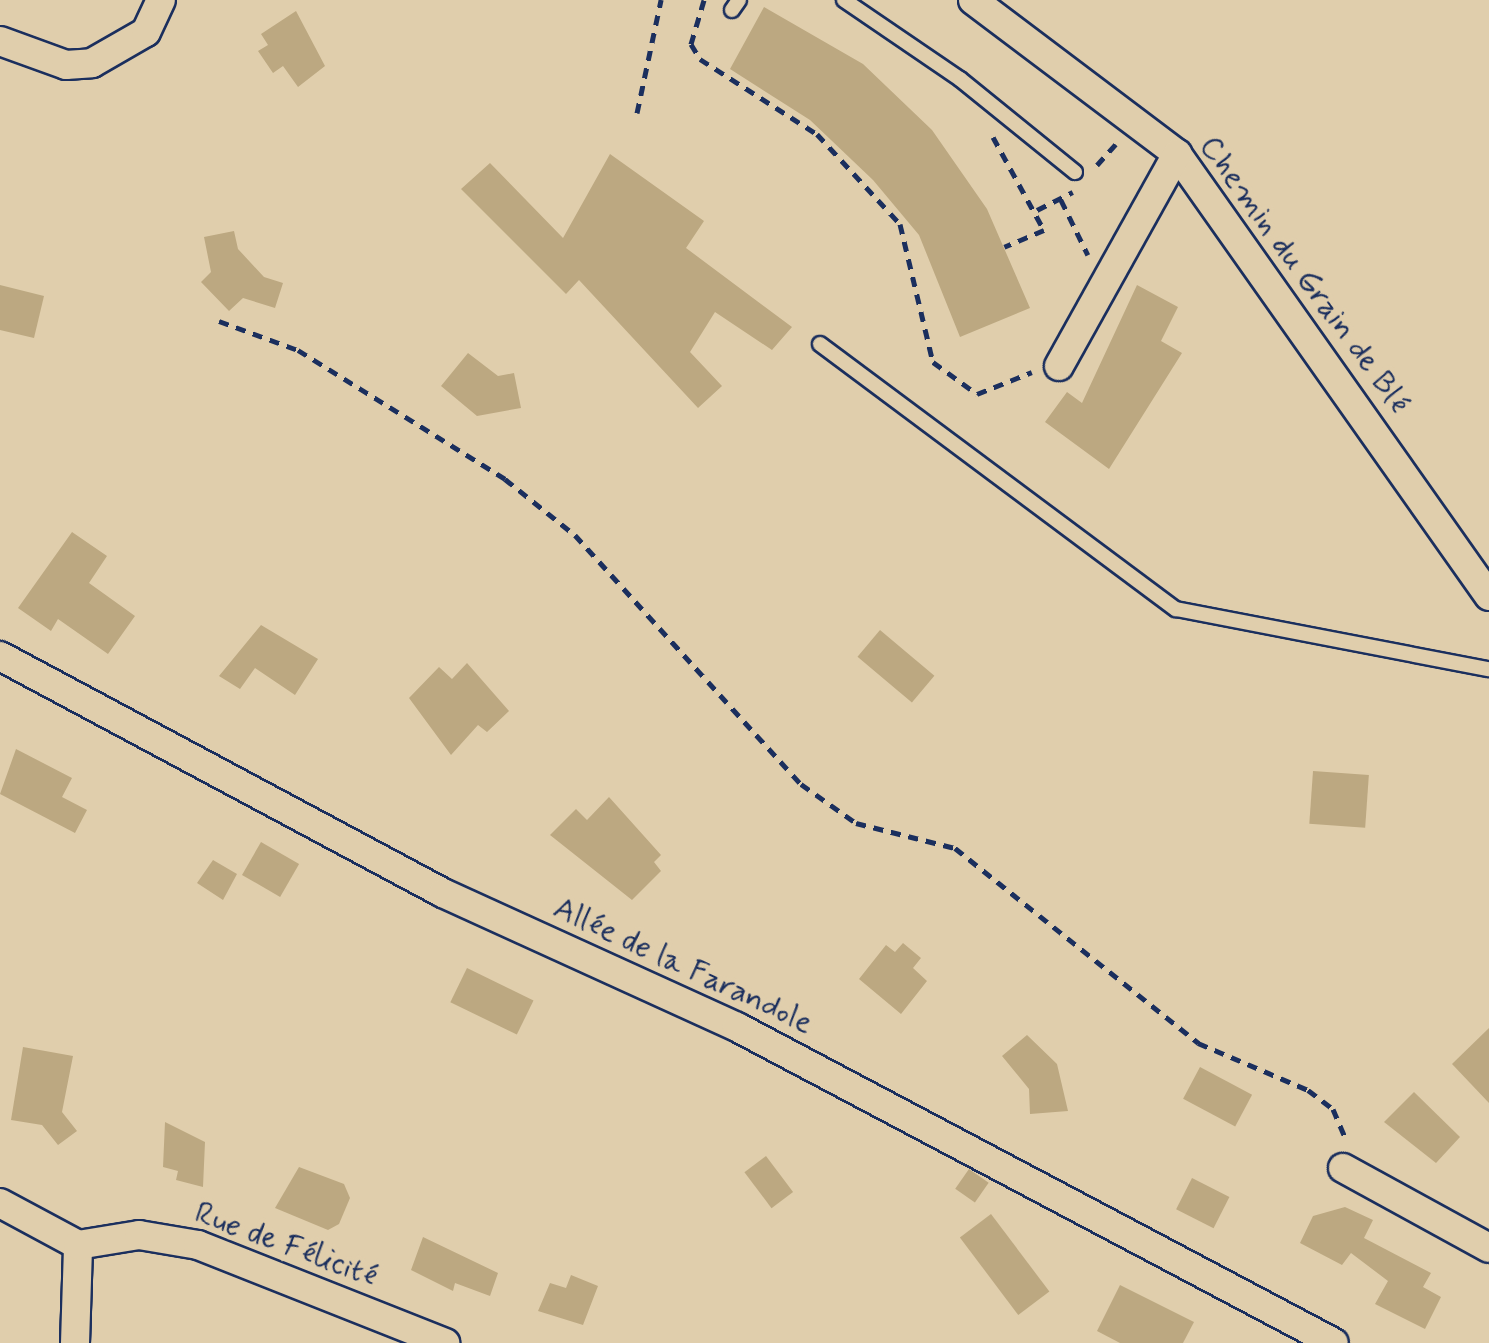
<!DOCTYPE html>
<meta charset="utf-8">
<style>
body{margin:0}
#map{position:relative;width:1489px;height:1343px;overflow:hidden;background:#e0ceac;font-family:Mynerve,sans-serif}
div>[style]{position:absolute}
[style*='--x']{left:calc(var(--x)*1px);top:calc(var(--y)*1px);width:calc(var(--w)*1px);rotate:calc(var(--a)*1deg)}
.building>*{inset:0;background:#bca881;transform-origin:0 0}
.path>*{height:5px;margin-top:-2.5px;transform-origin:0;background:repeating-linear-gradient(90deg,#1b2f5e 0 10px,transparent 0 18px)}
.roads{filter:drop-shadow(2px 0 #1b2f5e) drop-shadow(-2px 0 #1b2f5e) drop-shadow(0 2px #1b2f5e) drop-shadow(0 -2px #1b2f5e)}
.lane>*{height:14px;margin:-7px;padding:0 7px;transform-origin:7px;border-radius:7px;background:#e0ceac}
.street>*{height:28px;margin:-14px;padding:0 14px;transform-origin:14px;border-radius:14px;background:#e0ceac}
span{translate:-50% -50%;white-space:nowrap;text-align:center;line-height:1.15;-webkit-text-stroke:9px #e0ceac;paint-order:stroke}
.street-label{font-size:32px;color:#1b2f5e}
</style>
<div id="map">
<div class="building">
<i style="clip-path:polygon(764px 7px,863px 64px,932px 130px,987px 209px,1030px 308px,960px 337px,919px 235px,873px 180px,810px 120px,730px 69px)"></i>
<i style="clip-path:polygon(296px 11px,325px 66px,298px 87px,283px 66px,273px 73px,258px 51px,268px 45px,261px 34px)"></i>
<i style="clip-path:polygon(610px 154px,704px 221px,686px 248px,792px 327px,772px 350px,715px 312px,690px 352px,722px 386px,698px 408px,579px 280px,566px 294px,461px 189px,490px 163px,563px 238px)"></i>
<i style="clip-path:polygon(234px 231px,238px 249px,264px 277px,283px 283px,275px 308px,243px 298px,229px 311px,201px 282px,211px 272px,204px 237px)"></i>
<i style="clip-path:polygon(0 285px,44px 296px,34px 338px,0 330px)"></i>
<i style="clip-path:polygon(1137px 285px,1178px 307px,1161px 341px,1182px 353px,1109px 469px,1045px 422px,1067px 392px,1082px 403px)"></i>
<i style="clip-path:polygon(468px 353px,498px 376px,514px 373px,521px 408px,477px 416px,441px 386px)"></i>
<i style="clip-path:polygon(72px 532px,107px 556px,89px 583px,135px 616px,108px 654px,58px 619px,51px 631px,18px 608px)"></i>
<i style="clip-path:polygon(261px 625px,318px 659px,295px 695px,255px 668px,240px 689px,219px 676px)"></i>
<i style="left:880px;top:630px;width:71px;height:35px;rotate:40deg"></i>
<i style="clip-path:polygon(467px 663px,509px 711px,487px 732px,478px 725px,451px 755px,409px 698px,439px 667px,452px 679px)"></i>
<i style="clip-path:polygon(16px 749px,72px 778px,62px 797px,87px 810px,75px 833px,0 794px)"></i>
<i style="left:1313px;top:771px;width:56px;height:53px;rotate:4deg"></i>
<i style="clip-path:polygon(609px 797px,661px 855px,654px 862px,661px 871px,632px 900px,550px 835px,576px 809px,587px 820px)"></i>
<i style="left:261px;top:842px;width:44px;height:38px;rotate:30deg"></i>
<i style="clip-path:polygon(213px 860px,237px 874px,223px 900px,197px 883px)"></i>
<i style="clip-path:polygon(903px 943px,921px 958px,913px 968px,927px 981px,901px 1014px,859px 979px,886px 945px,895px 952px)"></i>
<i style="left:467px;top:968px;width:74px;height:38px;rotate:26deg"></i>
<i style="clip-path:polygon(1489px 1028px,1489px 1103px,1452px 1064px)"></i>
<i style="clip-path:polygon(1027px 1035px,1057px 1064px,1068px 1111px,1030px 1114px,1029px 1089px,1002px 1056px)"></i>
<i style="clip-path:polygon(23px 1047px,73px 1056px,62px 1112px,77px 1131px,58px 1145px,42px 1125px,11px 1120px)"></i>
<i style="left:1200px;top:1067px;width:59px;height:36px;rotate:28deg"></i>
<i style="clip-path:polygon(1414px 1092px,1460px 1137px,1436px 1163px,1384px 1122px)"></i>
<i style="clip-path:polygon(165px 1122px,205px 1142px,203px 1187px,176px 1180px,178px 1171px,163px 1167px)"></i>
<i style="left:766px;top:1156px;width:45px;height:27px;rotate:53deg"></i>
<i style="clip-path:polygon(299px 1167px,344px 1184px,350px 1198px,339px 1224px,328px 1230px,275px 1208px)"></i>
<i style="left:969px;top:1169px;width:24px;height:24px;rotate:35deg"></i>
<i style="left:1192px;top:1178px;width:42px;height:35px;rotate:27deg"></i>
<i style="clip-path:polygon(1345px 1207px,1373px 1220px,1364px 1238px,1431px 1273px,1423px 1287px,1441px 1297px,1425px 1329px,1375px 1304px,1388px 1281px,1351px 1253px,1342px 1265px,1300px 1243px,1313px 1216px)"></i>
<i style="left:991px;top:1214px;width:97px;height:39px;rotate:53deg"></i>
<i style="clip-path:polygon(423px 1237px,498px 1273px,490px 1296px,455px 1283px,453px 1291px,411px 1270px)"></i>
<i style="clip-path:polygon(571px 1275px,598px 1286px,583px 1325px,538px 1311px,550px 1283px,566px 1288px)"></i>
<i style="clip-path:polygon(1120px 1285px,1194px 1322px,1183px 1343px,1120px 1343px,1097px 1331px)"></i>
</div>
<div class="path">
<i style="--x:704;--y:0;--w:46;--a:106.5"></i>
<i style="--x:691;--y:44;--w:17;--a:59"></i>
<i style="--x:700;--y:59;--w:139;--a:32.7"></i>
<i style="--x:817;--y:134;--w:122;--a:47.3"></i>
<i style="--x:900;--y:224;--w:142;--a:76.6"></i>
<i style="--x:933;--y:362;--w:54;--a:36"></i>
<i style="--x:977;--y:394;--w:59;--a:-21.8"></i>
<i style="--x:637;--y:113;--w:116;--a:-78"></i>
<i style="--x:993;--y:137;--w:106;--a:61.3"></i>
<i style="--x:1044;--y:230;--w:43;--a:157"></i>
<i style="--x:1097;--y:165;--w:28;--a:-48"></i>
<i style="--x:1061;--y:200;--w:61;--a:63.9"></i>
<i style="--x:1037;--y:210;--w:40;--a:-26.6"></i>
<i style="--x:219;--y:321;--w:84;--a:20.2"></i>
<i style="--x:298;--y:350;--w:244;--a:31.9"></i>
<i style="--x:505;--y:479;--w:90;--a:38.7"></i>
<i style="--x:575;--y:535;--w:336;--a:47.8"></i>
<i style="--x:801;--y:784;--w:67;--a:35.3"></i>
<i style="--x:856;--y:823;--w:102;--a:14.2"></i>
<i style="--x:955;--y:848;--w:312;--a:38.7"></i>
<i style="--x:1198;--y:1043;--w:120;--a:23.1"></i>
<i style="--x:1308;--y:1090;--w:31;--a:37"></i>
<i style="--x:1333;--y:1109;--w:34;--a:67"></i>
</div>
<div class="roads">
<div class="lane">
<i style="--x:844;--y:0;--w:140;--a:34.3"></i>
<i style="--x:960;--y:79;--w:148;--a:39"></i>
<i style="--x:732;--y:10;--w:12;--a:-55"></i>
<i style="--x:820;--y:344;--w:444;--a:36.7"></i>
<i style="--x:1176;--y:609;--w:319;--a:10.9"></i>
</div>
<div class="street">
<i style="--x:973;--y:0;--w:256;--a:37"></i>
<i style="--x:1177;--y:154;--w:541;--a:54.78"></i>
<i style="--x:0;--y:41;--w:70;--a:20"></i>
<i style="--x:66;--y:65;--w:26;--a:-4"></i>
<i style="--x:92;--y:63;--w:62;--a:-29.9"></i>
<i style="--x:146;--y:32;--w:35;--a:-65"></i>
<i style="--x:1059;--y:366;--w:243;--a:-60.9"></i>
<i style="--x:0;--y:656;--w:502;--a:28.15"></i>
<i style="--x:443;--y:893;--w:323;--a:24.5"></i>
<i style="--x:737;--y:1027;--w:675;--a:27.89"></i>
<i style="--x:1343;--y:1168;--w:166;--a:28.7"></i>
<i style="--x:0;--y:1203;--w:89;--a:28.3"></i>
<i style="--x:75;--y:1343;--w:98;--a:-88.2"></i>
<i style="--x:78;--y:1245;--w:62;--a:-9.3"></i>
<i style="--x:139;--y:1235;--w:60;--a:9.6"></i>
<i style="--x:198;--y:1245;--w:266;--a:21.6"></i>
</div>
</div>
<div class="street-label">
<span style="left:1304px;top:275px;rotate:54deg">Chemin du Grain de Blé</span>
<span style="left:683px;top:966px;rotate:25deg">Allée de la Farandole</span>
<span style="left:286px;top:1245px;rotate:20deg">Rue de Félicité</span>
</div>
</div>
